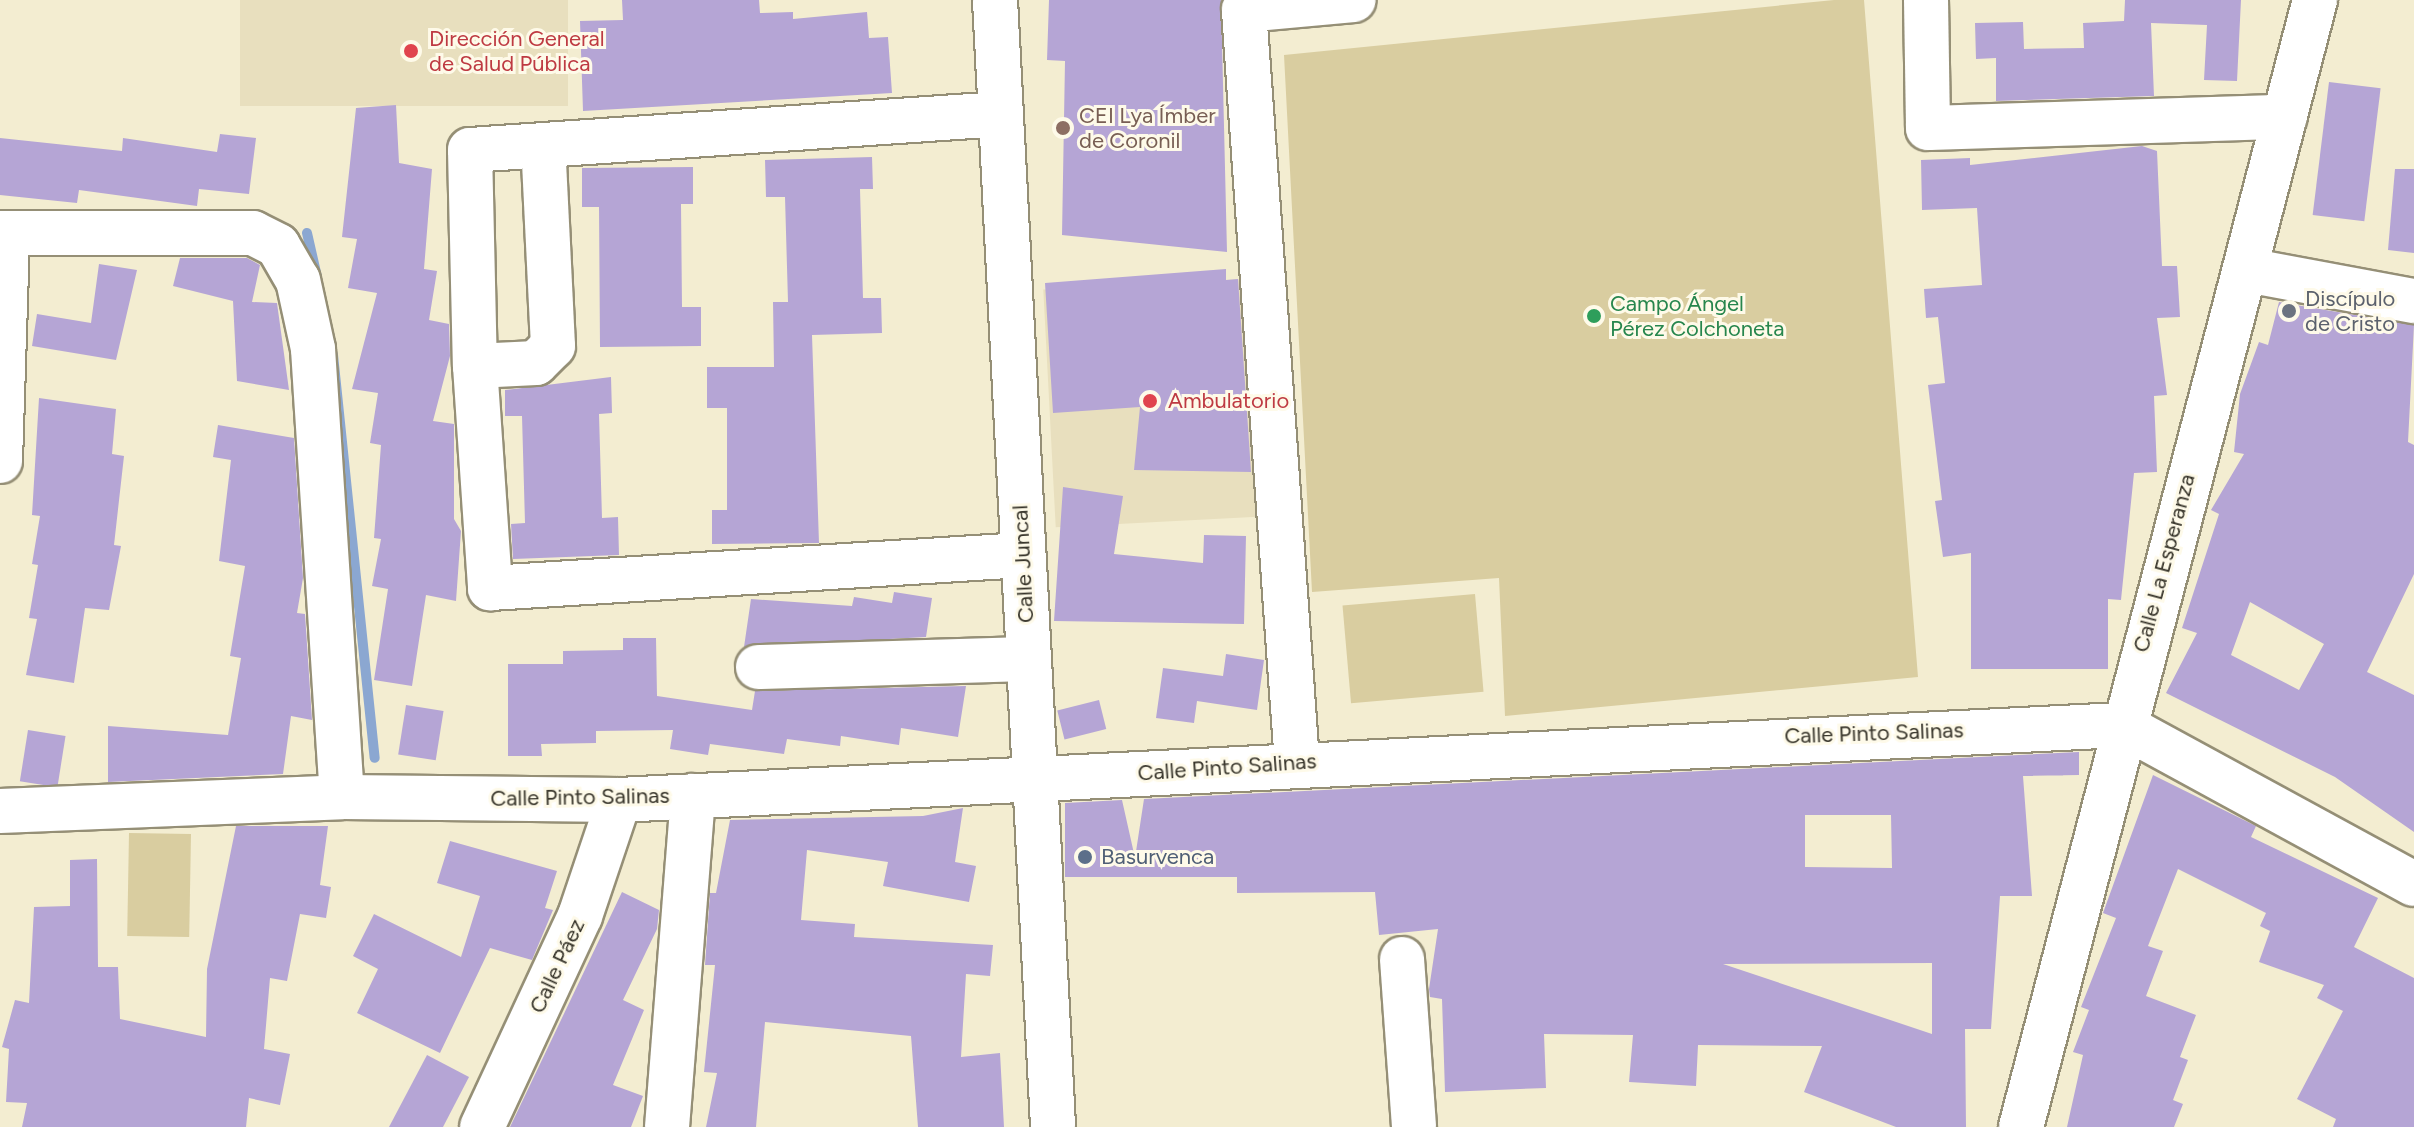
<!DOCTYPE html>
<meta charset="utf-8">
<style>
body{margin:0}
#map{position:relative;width:2414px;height:1127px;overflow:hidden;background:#f3edd1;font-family:Figtree,sans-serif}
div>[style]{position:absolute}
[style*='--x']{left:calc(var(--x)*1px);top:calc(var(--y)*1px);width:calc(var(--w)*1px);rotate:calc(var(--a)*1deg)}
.built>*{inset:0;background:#e8dfbe;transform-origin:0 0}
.green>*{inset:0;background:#d9cda0;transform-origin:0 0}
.stream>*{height:10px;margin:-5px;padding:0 5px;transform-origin:5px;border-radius:5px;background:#8ba7d1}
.building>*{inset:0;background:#b5a5d5;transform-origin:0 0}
.roads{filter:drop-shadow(2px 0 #958f76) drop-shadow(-2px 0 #958f76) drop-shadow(0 2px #958f76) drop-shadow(0 -2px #958f76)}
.minor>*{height:44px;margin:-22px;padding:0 22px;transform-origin:22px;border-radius:22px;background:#fff}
.dots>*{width:22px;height:22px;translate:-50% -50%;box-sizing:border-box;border:4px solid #fefae9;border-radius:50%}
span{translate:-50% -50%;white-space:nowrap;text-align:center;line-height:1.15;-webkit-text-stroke:6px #fefae9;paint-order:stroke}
.health-label{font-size:22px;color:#be3a42}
.left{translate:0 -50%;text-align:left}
.education-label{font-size:22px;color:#785e54}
.worship-label{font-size:22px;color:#5b616d}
.leisure-label{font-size:22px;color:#27864d}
.street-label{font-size:22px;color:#363329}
.service-label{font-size:22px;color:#4e5e75}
</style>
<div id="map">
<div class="built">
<i style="left:240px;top:0;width:328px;height:106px"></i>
<i style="left:1245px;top:279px;width:238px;height:202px;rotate:87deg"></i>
</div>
<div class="green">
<i style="clip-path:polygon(1834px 0,1864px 0,1918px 677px,1505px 716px,1499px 578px,1312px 592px,1284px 55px)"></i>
<i style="left:1475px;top:594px;width:98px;height:133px;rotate:85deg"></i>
<i style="left:129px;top:833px;width:62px;height:103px;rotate:1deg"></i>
</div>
<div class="stream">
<i style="--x:307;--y:233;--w:45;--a:77.2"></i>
<i style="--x:333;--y:355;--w:405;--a:84.1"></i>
</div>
<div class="building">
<i style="clip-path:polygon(622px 0,759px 0,760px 13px,793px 12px,793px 19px,867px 12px,869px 38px,888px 37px,892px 93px,583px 111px,580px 21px,623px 20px)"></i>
<i style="clip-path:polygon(1049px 0,1221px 0,1227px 252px,1062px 235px,1065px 61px,1047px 60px)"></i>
<i style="clip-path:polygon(2125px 0,2241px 0,2237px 81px,2204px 80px,2207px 25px,2151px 23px,2154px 96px,1996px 101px,1996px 58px,1976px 59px,1975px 23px,2023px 22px,2024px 49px,2084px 48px,2083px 23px,2124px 21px)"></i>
<i style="left:2329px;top:82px;width:52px;height:134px;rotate:7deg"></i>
<i style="clip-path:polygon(396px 105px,399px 163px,432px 169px,424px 269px,437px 271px,429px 320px,449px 324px,450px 356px,433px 421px,454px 424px,454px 519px,461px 531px,456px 601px,426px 595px,412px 686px,374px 680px,388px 589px,372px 586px,381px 539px,374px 538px,381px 445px,370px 443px,378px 393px,352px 389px,377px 293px,348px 288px,357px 239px,342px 237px,356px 108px)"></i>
<i style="clip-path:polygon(220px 134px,256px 138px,249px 194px,199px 189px,197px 206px,79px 190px,77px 203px,0 195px,0 138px,122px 151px,123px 138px,217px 152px)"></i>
<i style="clip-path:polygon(2142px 146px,2157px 151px,2162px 266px,2177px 266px,2180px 317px,2157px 318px,2167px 395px,2154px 396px,2157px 472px,2134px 473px,2121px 600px,2108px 599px,2108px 669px,1971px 669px,1971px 553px,1943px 557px,1935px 501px,1942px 500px,1928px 385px,1945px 383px,1938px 317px,1926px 318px,1924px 289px,1982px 285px,1977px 208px,1922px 210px,1921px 160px,1970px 158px,1970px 165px)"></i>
<i style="clip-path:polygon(872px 157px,873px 189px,860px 189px,863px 298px,881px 298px,882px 333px,812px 335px,819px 543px,712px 544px,712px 510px,727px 510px,727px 408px,707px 408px,707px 367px,774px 367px,773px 302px,788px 302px,785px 197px,766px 197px,765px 160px)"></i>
<i style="clip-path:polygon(693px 167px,693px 204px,681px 204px,682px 307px,701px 307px,701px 346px,600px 347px,599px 207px,582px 207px,582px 168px)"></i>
<i style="clip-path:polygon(2395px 169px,2414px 169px,2414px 253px,2388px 250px)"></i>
<i style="clip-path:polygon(180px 258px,247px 258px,260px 265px,252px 302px,277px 303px,289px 390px,237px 381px,233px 301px,173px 286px)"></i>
<i style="clip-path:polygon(99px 264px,137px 270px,116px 360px,32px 346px,37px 314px,91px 323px)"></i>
<i style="clip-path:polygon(1226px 269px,1226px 280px,1238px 279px,1251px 472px,1134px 470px,1140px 407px,1053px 413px,1045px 283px)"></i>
<i style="clip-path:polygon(evenodd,2279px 302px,2414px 325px,2408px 442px,2414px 445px,2414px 574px,2367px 672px,2414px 695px,2414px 832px,2335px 777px,2166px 693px,2197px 633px,2182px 628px,2219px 514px,2211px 510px,2244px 454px,2234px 452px,2240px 394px,2259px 342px,2268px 345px,2279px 302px,2250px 602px,2324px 644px,2299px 690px,2231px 655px,2250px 602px)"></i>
<i style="clip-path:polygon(611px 377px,612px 413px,599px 414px,602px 518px,618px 517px,619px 555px,513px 559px,511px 524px,525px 523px,522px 416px,505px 416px,505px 390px)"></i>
<i style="clip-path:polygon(39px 398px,116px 409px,112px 454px,124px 456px,114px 545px,121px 546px,109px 610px,85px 608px,74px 683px,26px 675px,37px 619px,29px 618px,38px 565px,32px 564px,40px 516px,32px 515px)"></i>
<i style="clip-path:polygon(218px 425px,294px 438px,303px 578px,297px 613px,305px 614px,312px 720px,291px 716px,283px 774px,108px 782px,108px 726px,228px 735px,241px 658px,230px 656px,245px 566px,219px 561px,231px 460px,213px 457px)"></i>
<i style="clip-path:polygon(1063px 487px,1123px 496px,1114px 554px,1203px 563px,1204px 535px,1246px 536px,1244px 624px,1054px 621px)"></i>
<i style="clip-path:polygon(894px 592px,932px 598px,926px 637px,744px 647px,751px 599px,852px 606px,854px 597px,892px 603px)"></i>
<i style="clip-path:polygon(623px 638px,656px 638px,657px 696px,752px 710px,755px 691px,966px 686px,958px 737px,901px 728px,899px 745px,841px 736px,840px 746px,787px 739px,784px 754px,710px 744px,708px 755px,670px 749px,673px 730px,596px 731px,596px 743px,541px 744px,542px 756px,508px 756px,508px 664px,563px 664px,563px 651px,623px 650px)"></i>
<i style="clip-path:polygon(1226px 654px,1264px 660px,1257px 710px,1197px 701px,1194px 723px,1156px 718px,1163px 668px,1223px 676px)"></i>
<i style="left:1099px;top:700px;width:30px;height:43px;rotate:76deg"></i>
<i style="left:406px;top:705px;width:38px;height:50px;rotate:9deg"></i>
<i style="left:28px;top:730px;width:38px;height:52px;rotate:9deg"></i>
<i style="clip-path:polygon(evenodd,2079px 752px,2079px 775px,2023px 776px,2032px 896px,2000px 896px,1991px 1029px,1965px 1029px,1966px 1127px,1896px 1127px,1804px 1092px,1822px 1046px,1698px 1045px,1696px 1086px,1629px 1082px,1633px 1035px,1544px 1034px,1546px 1088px,1445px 1092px,1442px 999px,1430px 997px,1429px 989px,1438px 929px,1379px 935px,1375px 892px,1237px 893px,1237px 877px,1065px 877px,1065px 803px,1122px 800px,1135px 858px,1144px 799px,2079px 752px,1805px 815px,1891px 815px,1892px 868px,1805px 867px,1805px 815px,2079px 752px,1932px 963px,1932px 1034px,1723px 964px,1932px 963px)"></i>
<i style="clip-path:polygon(2153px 775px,2256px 826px,2251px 837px,2378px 898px,2354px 947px,2414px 978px,2414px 1127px,2333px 1127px,2336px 1119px,2297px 1099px,2343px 1011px,2317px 998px,2324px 985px,2259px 962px,2270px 931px,2260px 926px,2266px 913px,2178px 869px,2148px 946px,2163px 951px,2146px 996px,2196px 1015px,2180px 1057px,2188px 1060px,2173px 1100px,2183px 1104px,2174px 1127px,2067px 1127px,2083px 1055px,2073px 1052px,2089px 1010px,2081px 1007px,2116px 918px,2103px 913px)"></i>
<i style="clip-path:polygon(963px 808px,955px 862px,976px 866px,969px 902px,883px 886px,888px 862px,807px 850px,801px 920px,855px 924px,854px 937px,993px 945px,990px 976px,966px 974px,961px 1057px,1000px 1053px,1004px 1127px,918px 1127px,911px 1036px,765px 1022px,756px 1127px,706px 1127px,717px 1073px,704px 1072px,715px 965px,705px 965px,710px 893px,716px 893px,730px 820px,923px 816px)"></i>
<i style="clip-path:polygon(236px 826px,328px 826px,320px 885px,331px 887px,326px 918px,300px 914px,287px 981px,270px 978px,264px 1049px,290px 1054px,280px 1105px,249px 1098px,246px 1127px,22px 1127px,27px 1103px,6px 1102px,9px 1049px,2px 1047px,15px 1000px,29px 1003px,34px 907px,70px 906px,70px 860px,97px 859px,98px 967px,118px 967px,120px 1019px,206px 1037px,207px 969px)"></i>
<i style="clip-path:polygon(450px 841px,557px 871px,545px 908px,553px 910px,532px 960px,490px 948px,440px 1053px,357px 1013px,378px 969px,353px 956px,374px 914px,461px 957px,480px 896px,437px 883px)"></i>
<i style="clip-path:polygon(622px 892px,659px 910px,657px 929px,623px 1000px,644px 1010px,613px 1085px,643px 1096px,631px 1127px,510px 1127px)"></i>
<i style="clip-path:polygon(427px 1055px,469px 1077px,443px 1127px,389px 1127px)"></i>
</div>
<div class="roads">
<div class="minor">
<i style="--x:995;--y:0;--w:1128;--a:87.05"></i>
<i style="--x:1926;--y:0;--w:128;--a:89.1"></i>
<i style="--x:1928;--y:128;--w:357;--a:-1.8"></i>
<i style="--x:1001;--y:114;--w:532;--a:176.12"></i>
<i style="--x:470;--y:150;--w:216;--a:88.7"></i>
<i style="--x:475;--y:366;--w:223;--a:86.1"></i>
<i style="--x:490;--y:588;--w:534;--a:-3.54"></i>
<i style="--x:0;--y:233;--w:253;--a:0"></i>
<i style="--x:253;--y:233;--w:28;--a:27"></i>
<i style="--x:278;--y:246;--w:39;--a:60"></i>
<i style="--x:298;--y:280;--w:71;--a:77.7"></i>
<i style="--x:313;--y:349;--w:449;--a:86.3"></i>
<i style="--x:2246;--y:270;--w:171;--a:10.5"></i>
<i style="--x:475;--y:366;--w:61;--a:-2.8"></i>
<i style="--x:536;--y:363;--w:24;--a:-45"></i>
<i style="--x:553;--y:346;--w:201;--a:-92.8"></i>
<i style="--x:0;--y:461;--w:228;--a:-88.2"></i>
<i style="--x:758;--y:667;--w:271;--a:-1.7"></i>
<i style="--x:1297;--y:763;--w:755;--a:-94.03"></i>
<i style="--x:1244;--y:10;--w:110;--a:-5.2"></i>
<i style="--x:0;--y:811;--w:342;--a:-2.3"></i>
<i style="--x:342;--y:797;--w:277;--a:0.6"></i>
<i style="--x:619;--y:800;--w:1505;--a:-2.86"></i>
<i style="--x:2122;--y:725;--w:332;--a:28.6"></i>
<i style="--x:1402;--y:959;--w:168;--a:85.9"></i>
<i style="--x:482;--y:1127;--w:233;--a:-65.1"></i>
<i style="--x:580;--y:916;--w:122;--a:-71.4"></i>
<i style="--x:667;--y:1127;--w:332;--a:-85.5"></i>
<i style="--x:2021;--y:1127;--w:1165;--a:-75.38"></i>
</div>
</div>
<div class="dots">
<i style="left:411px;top:51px;background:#e0444e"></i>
<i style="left:1063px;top:128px;background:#8d6e63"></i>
<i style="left:2289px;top:311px;background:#6b7280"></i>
<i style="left:1594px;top:316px;background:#2e9e5b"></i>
<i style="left:1150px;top:401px;background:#e0444e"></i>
<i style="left:1085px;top:857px;background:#5c6f8a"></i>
</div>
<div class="health-label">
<span class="left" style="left:429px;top:51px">Dirección General<br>de Salud Pública</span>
<span class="left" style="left:1168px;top:401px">Ambulatorio</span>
</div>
<div class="education-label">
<span class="left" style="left:1079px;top:128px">CEI Lya Ímber<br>de Coronil</span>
</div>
<div class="worship-label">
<span class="left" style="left:2305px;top:311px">Discípulo<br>de Cristo</span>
</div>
<div class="leisure-label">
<span class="left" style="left:1610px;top:316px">Campo Ángel<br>Pérez Colchoneta</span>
</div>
<div class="street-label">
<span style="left:2164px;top:563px;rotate:-75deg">Calle La Esperanza</span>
<span style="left:1023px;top:564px;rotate:-93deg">Calle Juncal</span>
<span style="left:1874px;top:733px;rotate:-2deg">Calle Pinto Salinas</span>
<span style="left:1227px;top:767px;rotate:-4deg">Calle Pinto Salinas</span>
<span style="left:580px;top:797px;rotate:-1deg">Calle Pinto Salinas</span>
<span style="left:557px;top:966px;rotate:-65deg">Calle Páez</span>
</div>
<div class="service-label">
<span class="left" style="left:1101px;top:857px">Basurvenca</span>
</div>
</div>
